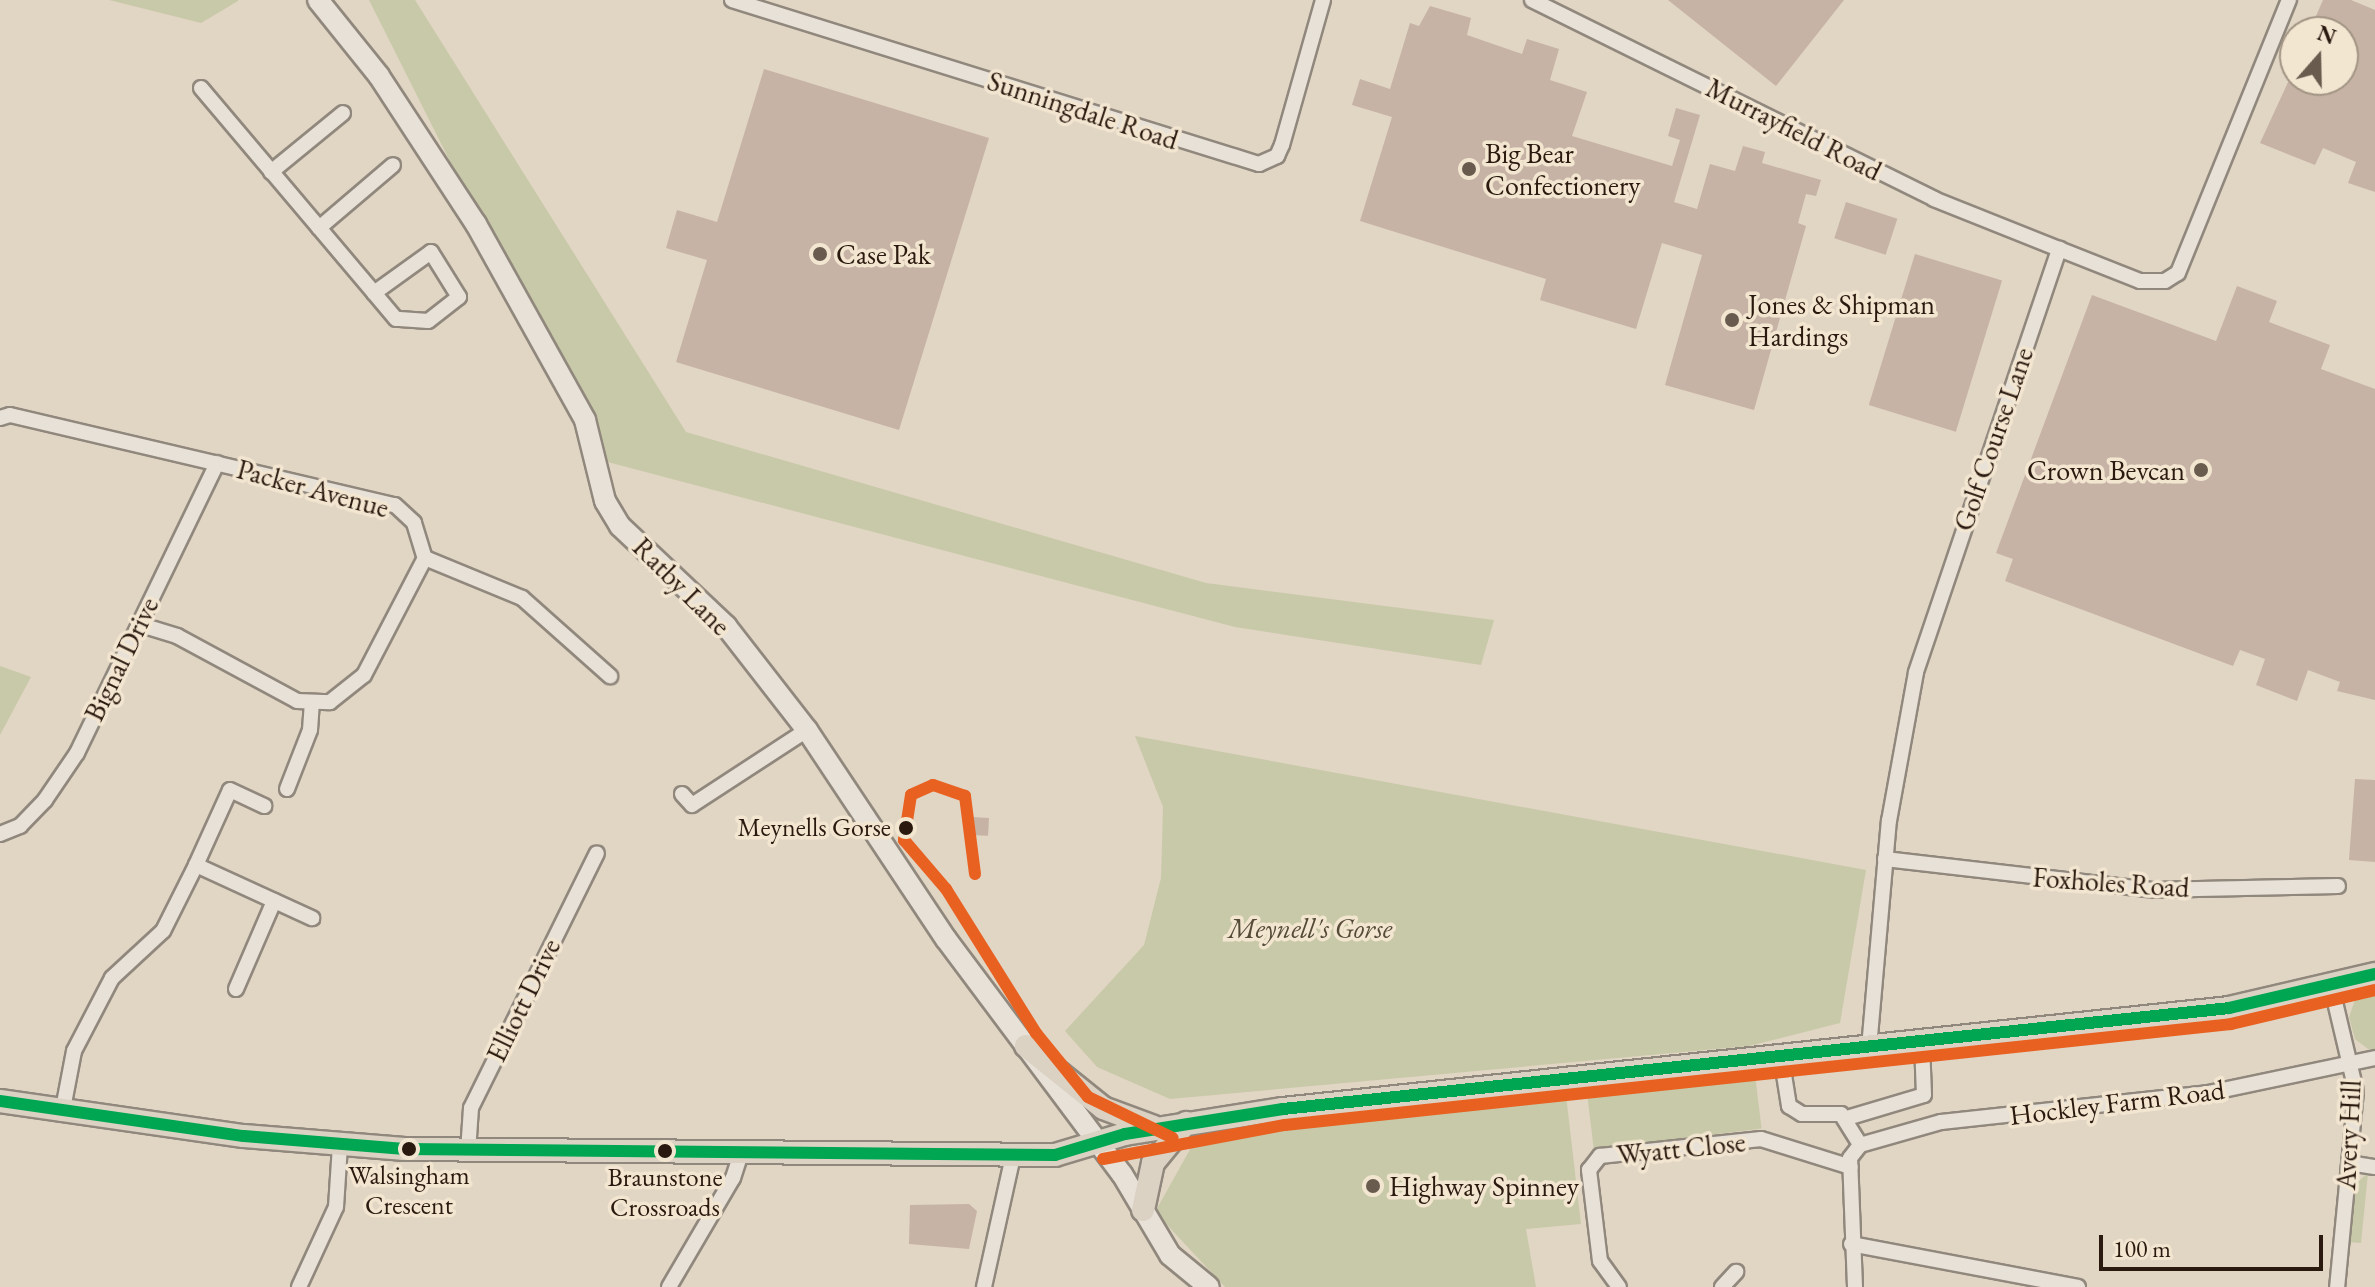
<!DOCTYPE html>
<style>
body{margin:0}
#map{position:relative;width:2375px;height:1287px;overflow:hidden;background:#e1d5c4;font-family:"EB Garamond",serif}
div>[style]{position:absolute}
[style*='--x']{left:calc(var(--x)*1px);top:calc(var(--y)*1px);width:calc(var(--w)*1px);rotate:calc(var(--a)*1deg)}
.green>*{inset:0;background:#c8c9a8;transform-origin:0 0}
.building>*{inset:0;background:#c6b3a5;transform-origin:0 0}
.roads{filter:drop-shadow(2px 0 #91887d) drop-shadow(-2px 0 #91887d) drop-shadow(0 2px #91887d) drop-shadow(0 -2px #91887d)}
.street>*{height:14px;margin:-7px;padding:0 7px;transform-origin:7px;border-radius:7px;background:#e7e1d8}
.secondary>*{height:20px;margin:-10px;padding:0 10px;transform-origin:10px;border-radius:10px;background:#e7e1d8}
.primary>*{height:22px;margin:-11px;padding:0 11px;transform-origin:11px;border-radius:11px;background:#dbd2c3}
.bus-1>*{height:12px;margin:-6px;padding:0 6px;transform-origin:6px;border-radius:6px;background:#00a651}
.bus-2>*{height:12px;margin:-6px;padding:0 6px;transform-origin:6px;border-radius:6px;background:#e86121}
.dots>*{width:22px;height:22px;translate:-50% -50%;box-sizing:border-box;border:4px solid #f3e6d1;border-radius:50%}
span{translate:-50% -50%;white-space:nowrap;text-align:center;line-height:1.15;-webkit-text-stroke:7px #f3e6d1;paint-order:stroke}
.bus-label{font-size:26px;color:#29190e}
.right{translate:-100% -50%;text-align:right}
.street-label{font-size:28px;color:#29190e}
.poi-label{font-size:28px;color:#29190e}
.left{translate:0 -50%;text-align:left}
.park-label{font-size:28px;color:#534b36;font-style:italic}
.north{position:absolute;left:2279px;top:16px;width:80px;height:80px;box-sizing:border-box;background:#f3e6d1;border:2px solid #a29483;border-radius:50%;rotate:20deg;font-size:22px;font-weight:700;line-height:32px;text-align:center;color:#29190e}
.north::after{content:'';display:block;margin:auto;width:28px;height:36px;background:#695b4e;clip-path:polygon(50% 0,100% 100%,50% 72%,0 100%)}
.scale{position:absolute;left:2099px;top:1235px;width:224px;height:36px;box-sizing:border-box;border:4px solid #29190e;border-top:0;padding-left:10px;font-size:24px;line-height:28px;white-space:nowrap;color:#29190e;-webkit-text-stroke:6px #f3e6d1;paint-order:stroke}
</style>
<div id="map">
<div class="green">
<i style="clip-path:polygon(109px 0,238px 0,238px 1px,201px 23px)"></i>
<i style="clip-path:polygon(369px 0,415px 0,686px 432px,1206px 583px,1494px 620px,1481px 665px,1235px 627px,600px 460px)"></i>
<i style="clip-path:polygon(0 666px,31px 677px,0 735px)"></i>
<i style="clip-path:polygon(1135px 736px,1866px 870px,1840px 1023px,1749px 1046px,1170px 1099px,1097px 1067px,1065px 1031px,1144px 945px,1161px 878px,1163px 807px)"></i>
<i style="clip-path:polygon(2375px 991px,2375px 1049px,2368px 1049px,2355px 1039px,2349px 1017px,2356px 997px)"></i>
<i style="left:1755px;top:1075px;width:54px;height:169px;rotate:83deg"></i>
<i style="clip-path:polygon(1566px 1095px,1581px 1224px,1526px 1229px,1536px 1287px,1225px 1287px,1155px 1212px,1197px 1137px)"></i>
<i style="clip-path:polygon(2368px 1173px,2361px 1243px,2347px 1242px,2353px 1186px)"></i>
</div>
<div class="building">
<i style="clip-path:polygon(1668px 0,1844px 0,1776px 86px)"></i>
<i style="clip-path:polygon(2323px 0,2351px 0,2375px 10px,2375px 192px,2348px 183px,2356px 162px,2323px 148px,2315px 165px,2260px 143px,2289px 80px,2343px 80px,2343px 32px,2309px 32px)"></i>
<i style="clip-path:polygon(1430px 6px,1471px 18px,1467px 35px,1522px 54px,1527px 39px,1559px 49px,1550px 80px,1587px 92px,1572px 136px,1672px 166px,1680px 140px,1668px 136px,1676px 108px,1700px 115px,1674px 202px,1697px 209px,1710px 164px,1735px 171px,1743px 146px,1765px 152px,1762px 163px,1821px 180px,1816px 196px,1806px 194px,1798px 223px,1806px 226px,1754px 410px,1665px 385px,1702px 255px,1662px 243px,1636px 329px,1540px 300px,1546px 279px,1360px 221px,1392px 117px,1352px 105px,1360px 79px,1390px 89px,1410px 23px,1419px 26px)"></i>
<i style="clip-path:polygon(764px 69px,989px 138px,899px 430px,676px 362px,707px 260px,666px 248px,677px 210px,717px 222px)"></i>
<i style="left:1846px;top:202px;width:54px;height:38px;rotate:18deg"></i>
<i style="left:1915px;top:254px;width:91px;height:158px;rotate:17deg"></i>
<i style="clip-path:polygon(2237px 286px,2277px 301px,2269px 322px,2330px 345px,2321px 369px,2375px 389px,2375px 700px,2337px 691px,2340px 682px,2308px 670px,2297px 701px,2256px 685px,2265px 659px,2240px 650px,2233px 666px,2005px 581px,2013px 559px,1996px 553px,2092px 295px,2216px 341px)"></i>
<i style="clip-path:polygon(2355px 779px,2375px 780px,2375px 862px,2349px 860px)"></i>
<i style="left:972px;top:817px;width:17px;height:18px;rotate:3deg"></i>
<i style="clip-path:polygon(969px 1204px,977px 1211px,969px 1249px,909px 1244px,910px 1205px)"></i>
</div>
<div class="roads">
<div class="street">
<i style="--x:732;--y:0;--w:552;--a:17.29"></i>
<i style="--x:1259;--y:164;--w:20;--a:-24"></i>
<i style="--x:1277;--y:156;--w:12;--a:-66"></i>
<i style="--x:1282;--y:145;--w:151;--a:-74.2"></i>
<i style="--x:1532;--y:0;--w:449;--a:26.3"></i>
<i style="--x:1934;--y:199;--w:135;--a:21.8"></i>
<i style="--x:201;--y:88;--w:268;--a:49.8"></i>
<i style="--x:374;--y:293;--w:70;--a:-35.7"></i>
<i style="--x:431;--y:252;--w:53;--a:58.1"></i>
<i style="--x:459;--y:297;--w:39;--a:142"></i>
<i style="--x:428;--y:321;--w:32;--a:-176"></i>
<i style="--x:396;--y:319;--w:34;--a:-130"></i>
<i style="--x:271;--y:172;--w:93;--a:-39.3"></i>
<i style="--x:319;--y:228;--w:97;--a:-40.4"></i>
<i style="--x:0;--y:418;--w:10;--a:-17"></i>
<i style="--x:10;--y:415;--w:395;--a:13.2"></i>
<i style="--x:395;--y:505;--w:26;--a:43"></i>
<i style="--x:414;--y:523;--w:37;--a:73"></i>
<i style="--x:425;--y:558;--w:105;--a:22.4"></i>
<i style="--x:522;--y:598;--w:118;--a:41.6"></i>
<i style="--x:138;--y:624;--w:41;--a:17.1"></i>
<i style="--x:177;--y:636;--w:136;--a:28.4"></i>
<i style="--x:297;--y:701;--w:33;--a:2"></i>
<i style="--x:330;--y:702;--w:43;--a:-38.5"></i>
<i style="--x:364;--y:675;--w:132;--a:-62.5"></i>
<i style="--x:287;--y:789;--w:63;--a:-68.7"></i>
<i style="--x:310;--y:730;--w:26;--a:-86"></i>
<i style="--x:682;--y:794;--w:15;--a:48"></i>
<i style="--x:692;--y:805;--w:137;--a:-33.1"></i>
<i style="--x:0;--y:834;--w:22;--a:-22"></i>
<i style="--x:20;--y:826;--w:36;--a:-46"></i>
<i style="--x:45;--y:800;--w:57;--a:-55.8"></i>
<i style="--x:77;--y:753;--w:322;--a:-64.2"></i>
<i style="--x:1885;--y:859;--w:269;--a:6.6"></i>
<i style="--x:2152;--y:890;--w:186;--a:-1.2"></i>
<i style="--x:196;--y:865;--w:82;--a:-65.6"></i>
<i style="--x:230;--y:790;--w:38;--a:25"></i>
<i style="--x:2331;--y:985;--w:109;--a:76.7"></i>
<i style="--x:2356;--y:1091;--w:197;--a:95.5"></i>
<i style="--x:236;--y:989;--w:96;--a:-66.6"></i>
<i style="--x:1869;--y:1048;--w:228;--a:-85"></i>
<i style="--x:1889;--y:821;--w:151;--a:-79.7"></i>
<i style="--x:1916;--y:672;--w:447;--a:-71.3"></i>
<i style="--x:2059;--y:249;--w:87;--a:21.6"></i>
<i style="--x:2140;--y:281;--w:25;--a:0"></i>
<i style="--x:2165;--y:281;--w:15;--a:-32"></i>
<i style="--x:2178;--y:273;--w:295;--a:-67.9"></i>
<i style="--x:1781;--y:1056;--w:51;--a:80.9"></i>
<i style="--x:1789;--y:1106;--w:15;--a:32"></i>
<i style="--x:1802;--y:1114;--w:39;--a:0"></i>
<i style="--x:1841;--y:1114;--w:36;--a:58"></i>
<i style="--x:62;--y:1114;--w:64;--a:-79.2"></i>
<i style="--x:74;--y:1051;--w:82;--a:-62.5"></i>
<i style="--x:112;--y:978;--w:69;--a:-42.7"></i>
<i style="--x:163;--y:931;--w:74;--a:-63.4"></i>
<i style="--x:196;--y:865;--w:128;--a:24.6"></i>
<i style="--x:1847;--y:1118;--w:80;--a:-16.6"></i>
<i style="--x:1924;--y:1095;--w:53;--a:-92.2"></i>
<i style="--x:468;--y:1152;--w:44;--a:-86.1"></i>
<i style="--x:471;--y:1108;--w:284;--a:-63.7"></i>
<i style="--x:2349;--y:1163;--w:26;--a:9"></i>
<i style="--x:1851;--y:1244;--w:231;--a:10.7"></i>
<i style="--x:299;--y:1287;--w:88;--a:-65.2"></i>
<i style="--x:336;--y:1207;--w:62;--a:-86.3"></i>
<i style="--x:669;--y:1287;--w:126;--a:-59.6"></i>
<i style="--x:733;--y:1178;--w:29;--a:-72"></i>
<i style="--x:984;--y:1287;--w:134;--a:-77.5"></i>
<i style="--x:1619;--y:1287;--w:32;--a:-126"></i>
<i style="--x:1600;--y:1261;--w:92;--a:-96.9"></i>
<i style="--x:1589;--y:1170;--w:18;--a:-52"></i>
<i style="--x:1600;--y:1156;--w:162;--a:-6"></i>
<i style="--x:1761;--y:1139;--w:94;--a:17.3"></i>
<i style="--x:1722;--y:1287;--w:21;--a:-47"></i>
<i style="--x:1855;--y:1287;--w:129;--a:-92.2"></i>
<i style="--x:1850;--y:1158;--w:16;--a:-52"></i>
<i style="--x:1860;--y:1145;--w:84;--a:-15.9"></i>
<i style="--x:1941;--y:1122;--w:270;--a:-6.2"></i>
<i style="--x:2209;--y:1093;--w:170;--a:-11.9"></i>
</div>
<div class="secondary">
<i style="--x:318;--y:0;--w:97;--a:51.2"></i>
<i style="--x:379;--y:76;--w:177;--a:56.8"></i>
<i style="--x:476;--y:224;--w:224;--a:60.9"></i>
<i style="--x:585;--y:420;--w:83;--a:76.1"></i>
<i style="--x:605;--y:501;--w:29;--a:59"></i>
<i style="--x:620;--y:526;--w:146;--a:43.3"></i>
<i style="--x:726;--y:626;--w:132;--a:52.1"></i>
<i style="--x:807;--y:730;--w:251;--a:56.4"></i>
<i style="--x:946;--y:939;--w:294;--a:53.2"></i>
<i style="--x:1122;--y:1174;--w:94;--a:59.3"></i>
<i style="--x:1170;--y:1255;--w:50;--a:39.4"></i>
</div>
<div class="primary">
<i style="--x:1026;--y:1046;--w:99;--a:38.8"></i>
<i style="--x:1103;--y:1108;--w:54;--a:20.4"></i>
<i style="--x:0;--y:1101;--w:246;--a:8.2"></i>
<i style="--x:244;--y:1136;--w:161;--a:4.6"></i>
<i style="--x:404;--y:1149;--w:651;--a:0.53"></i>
<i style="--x:1055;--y:1155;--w:73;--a:-16.7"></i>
<i style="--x:1125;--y:1134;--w:160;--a:-9"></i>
<i style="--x:1283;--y:1109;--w:951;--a:-6.09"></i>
<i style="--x:2229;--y:1008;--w:150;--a:-13.1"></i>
<i style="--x:1143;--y:1210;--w:48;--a:-78"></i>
<i style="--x:1153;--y:1163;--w:52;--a:-50.5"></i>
</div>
</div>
<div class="bus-1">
<i style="--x:0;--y:1101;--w:246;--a:8.2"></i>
<i style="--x:244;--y:1136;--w:161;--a:4.6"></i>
<i style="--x:404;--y:1149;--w:651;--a:0.53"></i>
<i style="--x:1055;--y:1155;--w:73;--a:-16.7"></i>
<i style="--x:1125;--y:1134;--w:160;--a:-9"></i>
<i style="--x:1283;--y:1109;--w:951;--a:-6.09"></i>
<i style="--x:2229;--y:1008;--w:150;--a:-13.1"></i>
</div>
<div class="bus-2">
<i style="--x:975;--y:874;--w:79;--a:-97.3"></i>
<i style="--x:965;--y:796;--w:34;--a:-161"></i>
<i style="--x:933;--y:785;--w:24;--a:156"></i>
<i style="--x:911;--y:795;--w:46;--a:98.8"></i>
<i style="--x:904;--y:840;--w:65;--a:49.4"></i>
<i style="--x:946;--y:889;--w:170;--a:58"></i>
<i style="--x:1036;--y:1033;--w:82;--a:50.9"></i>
<i style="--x:1088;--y:1097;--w:94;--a:25.8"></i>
<i style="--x:1103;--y:1159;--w:185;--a:-10.6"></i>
<i style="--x:1285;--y:1125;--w:951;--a:-6.09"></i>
<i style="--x:2231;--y:1024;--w:148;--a:-13.3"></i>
</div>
<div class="dots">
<i style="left:1469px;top:169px;background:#695b4e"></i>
<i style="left:820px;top:254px;background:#695b4e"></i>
<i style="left:1732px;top:320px;background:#695b4e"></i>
<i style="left:2201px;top:470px;background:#695b4e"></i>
<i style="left:906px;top:828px;background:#29190e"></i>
<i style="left:409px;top:1149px;background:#29190e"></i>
<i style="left:665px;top:1151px;background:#29190e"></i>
<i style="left:1373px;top:1186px;background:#695b4e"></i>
</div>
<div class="bus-label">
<span class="right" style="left:891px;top:828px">Meynells Gorse</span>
<span style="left:409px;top:1191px">Walsingham<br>Crescent</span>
<span style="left:665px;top:1193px">Braunstone<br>Crossroads</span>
</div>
<div class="street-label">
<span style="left:1083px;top:110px;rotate:18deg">Sunningdale Road</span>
<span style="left:1794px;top:129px;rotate:27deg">Murrayfield Road</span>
<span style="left:1993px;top:439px;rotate:-71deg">Golf Course Lane</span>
<span style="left:313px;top:488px;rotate:15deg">Packer Avenue</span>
<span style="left:682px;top:586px;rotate:45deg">Ratby Lane</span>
<span style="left:121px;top:659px;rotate:-64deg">Bignal Drive</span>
<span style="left:2111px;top:882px;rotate:4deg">Foxholes Road</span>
<span style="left:523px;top:1000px;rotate:-64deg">Elliott Drive</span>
<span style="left:2117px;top:1102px;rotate:-7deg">Hockley Farm Road</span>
<span style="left:2348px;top:1135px;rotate:-87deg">Avery Hill</span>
<span style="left:1681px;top:1148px;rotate:-6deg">Wyatt Close</span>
</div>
<div class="poi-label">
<span class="left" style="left:1485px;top:169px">Big Bear<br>Confectionery</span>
<span class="left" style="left:836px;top:254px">Case Pak</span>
<span class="left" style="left:1748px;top:320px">Jones &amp; Shipman<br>Hardings</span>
<span class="right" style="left:2185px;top:470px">Crown Bevcan</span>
<span class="left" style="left:1389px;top:1186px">Highway Spinney</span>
</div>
<div class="park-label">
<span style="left:1310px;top:928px">Meynell's Gorse</span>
</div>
<div class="north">N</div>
<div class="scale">100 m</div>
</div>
